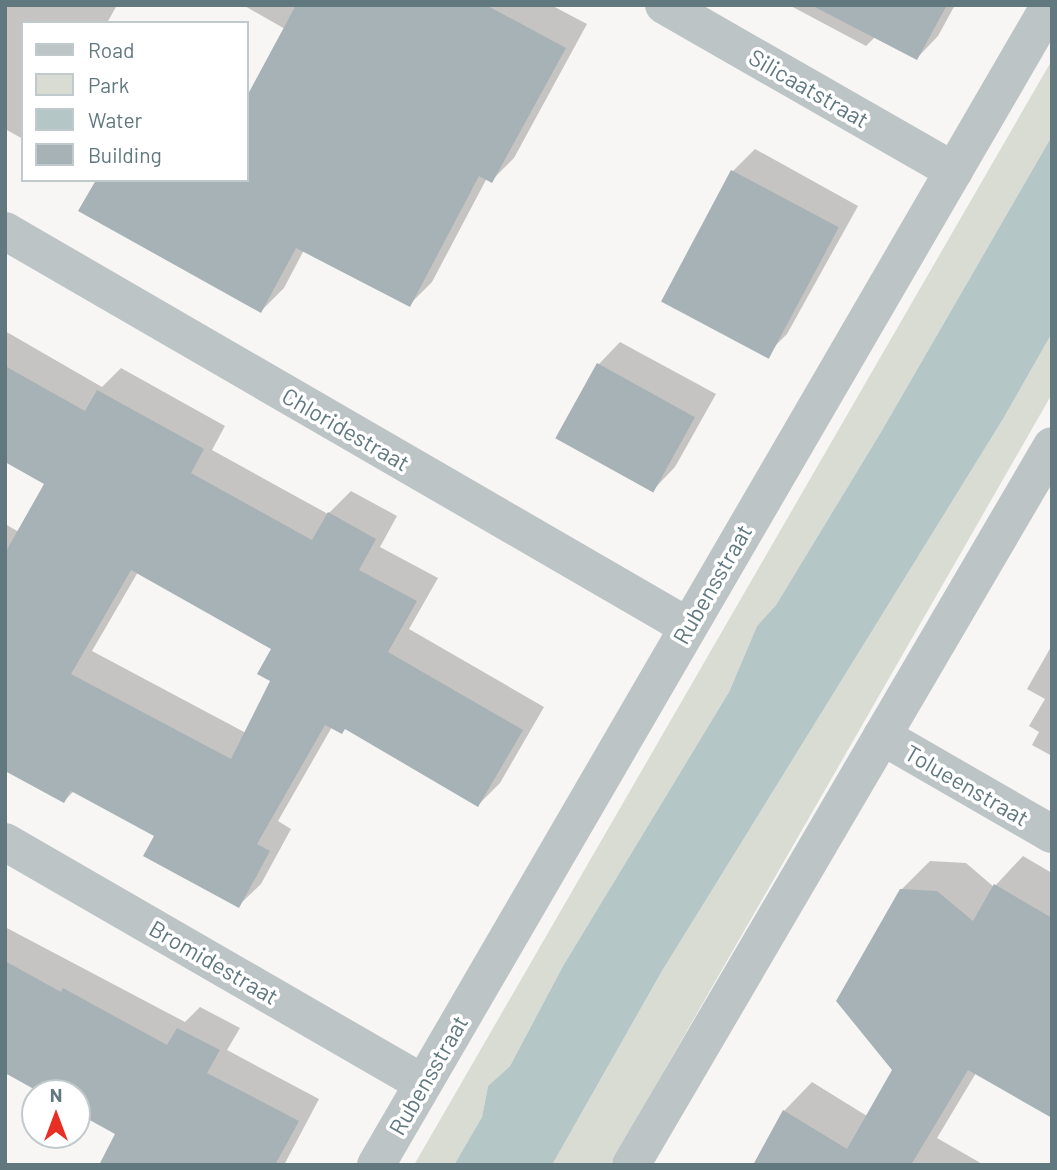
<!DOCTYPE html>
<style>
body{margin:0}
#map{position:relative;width:1057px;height:1170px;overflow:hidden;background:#f7f6f4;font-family:Barlow,sans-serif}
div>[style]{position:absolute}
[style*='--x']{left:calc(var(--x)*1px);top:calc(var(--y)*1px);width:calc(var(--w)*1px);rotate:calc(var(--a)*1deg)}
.green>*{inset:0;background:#d8dcd3}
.water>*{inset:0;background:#b5c6c7}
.shadow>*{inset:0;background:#0003}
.building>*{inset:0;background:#a6b2b5;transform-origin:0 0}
.street>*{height:38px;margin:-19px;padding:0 19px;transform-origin:19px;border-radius:19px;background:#bdc4c6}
span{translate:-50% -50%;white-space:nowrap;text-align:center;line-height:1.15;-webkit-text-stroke:7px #fff;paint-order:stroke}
.street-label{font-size:23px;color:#61787f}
.frame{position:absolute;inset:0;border:7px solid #61787f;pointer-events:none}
.legend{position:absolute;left:21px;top:21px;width:228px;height:161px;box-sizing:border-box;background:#fff;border:2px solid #c0c9cc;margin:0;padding:9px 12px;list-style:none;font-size:21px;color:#61787f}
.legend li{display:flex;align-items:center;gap:14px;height:35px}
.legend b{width:35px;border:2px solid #c0c9cc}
.north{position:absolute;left:21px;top:1079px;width:70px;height:70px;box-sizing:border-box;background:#fff;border:2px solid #c0c9cc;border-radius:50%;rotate:0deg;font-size:19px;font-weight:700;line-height:28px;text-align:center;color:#61787f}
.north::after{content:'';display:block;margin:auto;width:24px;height:32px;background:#e72f24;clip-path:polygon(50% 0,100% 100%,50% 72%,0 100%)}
</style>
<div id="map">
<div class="green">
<i style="clip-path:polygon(1052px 60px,1052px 136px,881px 432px,776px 605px,757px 626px,729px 692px,563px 966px,510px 1066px,488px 1086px,482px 1117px,454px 1165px,414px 1165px)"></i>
<i style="clip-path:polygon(1052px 333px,1052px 394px,610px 1165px,552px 1165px,662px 971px,1003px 419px)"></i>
</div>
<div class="water">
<i style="clip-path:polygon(1052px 136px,1052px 333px,1003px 419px,662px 971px,552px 1165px,454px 1165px,482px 1117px,488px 1086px,510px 1066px,563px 966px,729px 692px,757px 626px,776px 605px,881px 432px)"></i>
</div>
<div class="shadow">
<i style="clip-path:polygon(5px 5px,117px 5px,107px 23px,23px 23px,23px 139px,5px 129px)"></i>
<i style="clip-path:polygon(243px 5px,551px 5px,587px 24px,514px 158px,491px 181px,487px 178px,432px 282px,409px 305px,304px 250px,284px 288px,261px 311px,96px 180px,247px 180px,247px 114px,263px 84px,285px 29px)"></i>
<i style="clip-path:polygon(789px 5px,955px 5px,938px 36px,917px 58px,875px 37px,866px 46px)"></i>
<i style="clip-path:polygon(755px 149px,858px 206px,787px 334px,765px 356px,733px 171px)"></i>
<i style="clip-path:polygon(evenodd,5px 331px,102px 387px,121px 368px,225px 426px,212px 450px,328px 514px,351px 491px,397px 516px,380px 547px,438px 578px,409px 629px,544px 707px,500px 783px,478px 805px,346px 728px,332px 727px,278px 821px,291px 829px,261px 884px,238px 906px,157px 835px,74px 791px,64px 801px,5px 769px,5px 524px,19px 532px,46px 484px,5px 460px,5px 331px,138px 572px,273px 648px,272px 681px,246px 733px,92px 651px,138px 572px)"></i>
<i style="clip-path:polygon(620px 342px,716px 394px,675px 467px,654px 489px,561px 439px,599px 364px)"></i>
<i style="clip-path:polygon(1052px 645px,1052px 756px,1032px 745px,1039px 732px,1029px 726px,1045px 699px,1027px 689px)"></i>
<i style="clip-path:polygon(1023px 856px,1052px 873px,1052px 1116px,976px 1073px,937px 1138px,984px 1165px,755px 1165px,784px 1111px,812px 1082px,867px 1116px,894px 1070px,901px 890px,930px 861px,966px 863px,994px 887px)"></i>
<i style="clip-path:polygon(5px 927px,185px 1022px,200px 1007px,240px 1028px,227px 1050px,319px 1099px,284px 1165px,101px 1165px,118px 1133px,77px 1111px,77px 1093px,45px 1093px,8px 1073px,5px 1079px)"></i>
</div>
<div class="building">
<i style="clip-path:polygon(296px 5px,486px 5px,566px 48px,492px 183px,479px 176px,410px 307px,296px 248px,261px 313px,78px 211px,96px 180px,247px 180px,247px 96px)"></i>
<i style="clip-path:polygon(811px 5px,947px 5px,917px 60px)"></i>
<i style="left:731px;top:170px;width:122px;height:149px;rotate:28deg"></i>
<i style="left:597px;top:363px;width:112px;height:86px;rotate:29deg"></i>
<i style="clip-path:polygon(evenodd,5px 366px,85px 411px,97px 390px,204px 449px,191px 473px,312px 540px,328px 512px,376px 539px,359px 570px,417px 601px,388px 652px,523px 730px,478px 807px,345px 729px,342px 734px,325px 725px,257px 844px,270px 851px,239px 908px,143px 856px,154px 836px,71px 791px,64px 803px,5px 771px,5px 553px,44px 484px,5px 462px,5px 366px,131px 570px,271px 649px,257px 674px,270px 681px,231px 759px,71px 674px,131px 570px)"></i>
<i style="clip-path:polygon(994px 884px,1052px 918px,1052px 1118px,968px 1070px,911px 1165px,753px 1165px,783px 1110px,847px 1149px,892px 1070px,836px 1001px,900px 889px,937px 891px,973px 921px)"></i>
<i style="clip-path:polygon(5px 961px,61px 992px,63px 988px,167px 1045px,177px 1028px,220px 1050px,207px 1073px,299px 1121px,275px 1165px,99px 1165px,115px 1134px,77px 1113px,77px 1093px,41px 1093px,5px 1073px)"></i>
</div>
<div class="street">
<i style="--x:664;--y:5;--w:334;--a:29.8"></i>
<i style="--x:5;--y:231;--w:788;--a:30.08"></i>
<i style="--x:882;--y:736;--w:196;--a:30"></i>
<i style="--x:5;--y:842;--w:482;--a:30"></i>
<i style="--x:376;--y:1165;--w:1342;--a:-59.84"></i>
<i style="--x:631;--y:1165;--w:833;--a:-59.65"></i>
</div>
<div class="street-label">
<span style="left:809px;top:88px;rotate:30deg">Silicaatstraat</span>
<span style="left:346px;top:429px;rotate:30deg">Chloridestraat</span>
<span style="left:712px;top:584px;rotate:-60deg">Rubensstraat</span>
<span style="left:967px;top:785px;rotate:30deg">Tolueenstraat</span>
<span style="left:214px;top:962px;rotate:30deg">Bromidestraat</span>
<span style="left:428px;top:1075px;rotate:-60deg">Rubensstraat</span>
</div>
<div class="frame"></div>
<ul class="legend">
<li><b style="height:9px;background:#bdc4c6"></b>Road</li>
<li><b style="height:19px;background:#d8dcd3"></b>Park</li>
<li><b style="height:19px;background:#b5c6c7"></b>Water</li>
<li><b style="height:19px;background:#a6b2b5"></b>Building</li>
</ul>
<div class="north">N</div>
</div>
